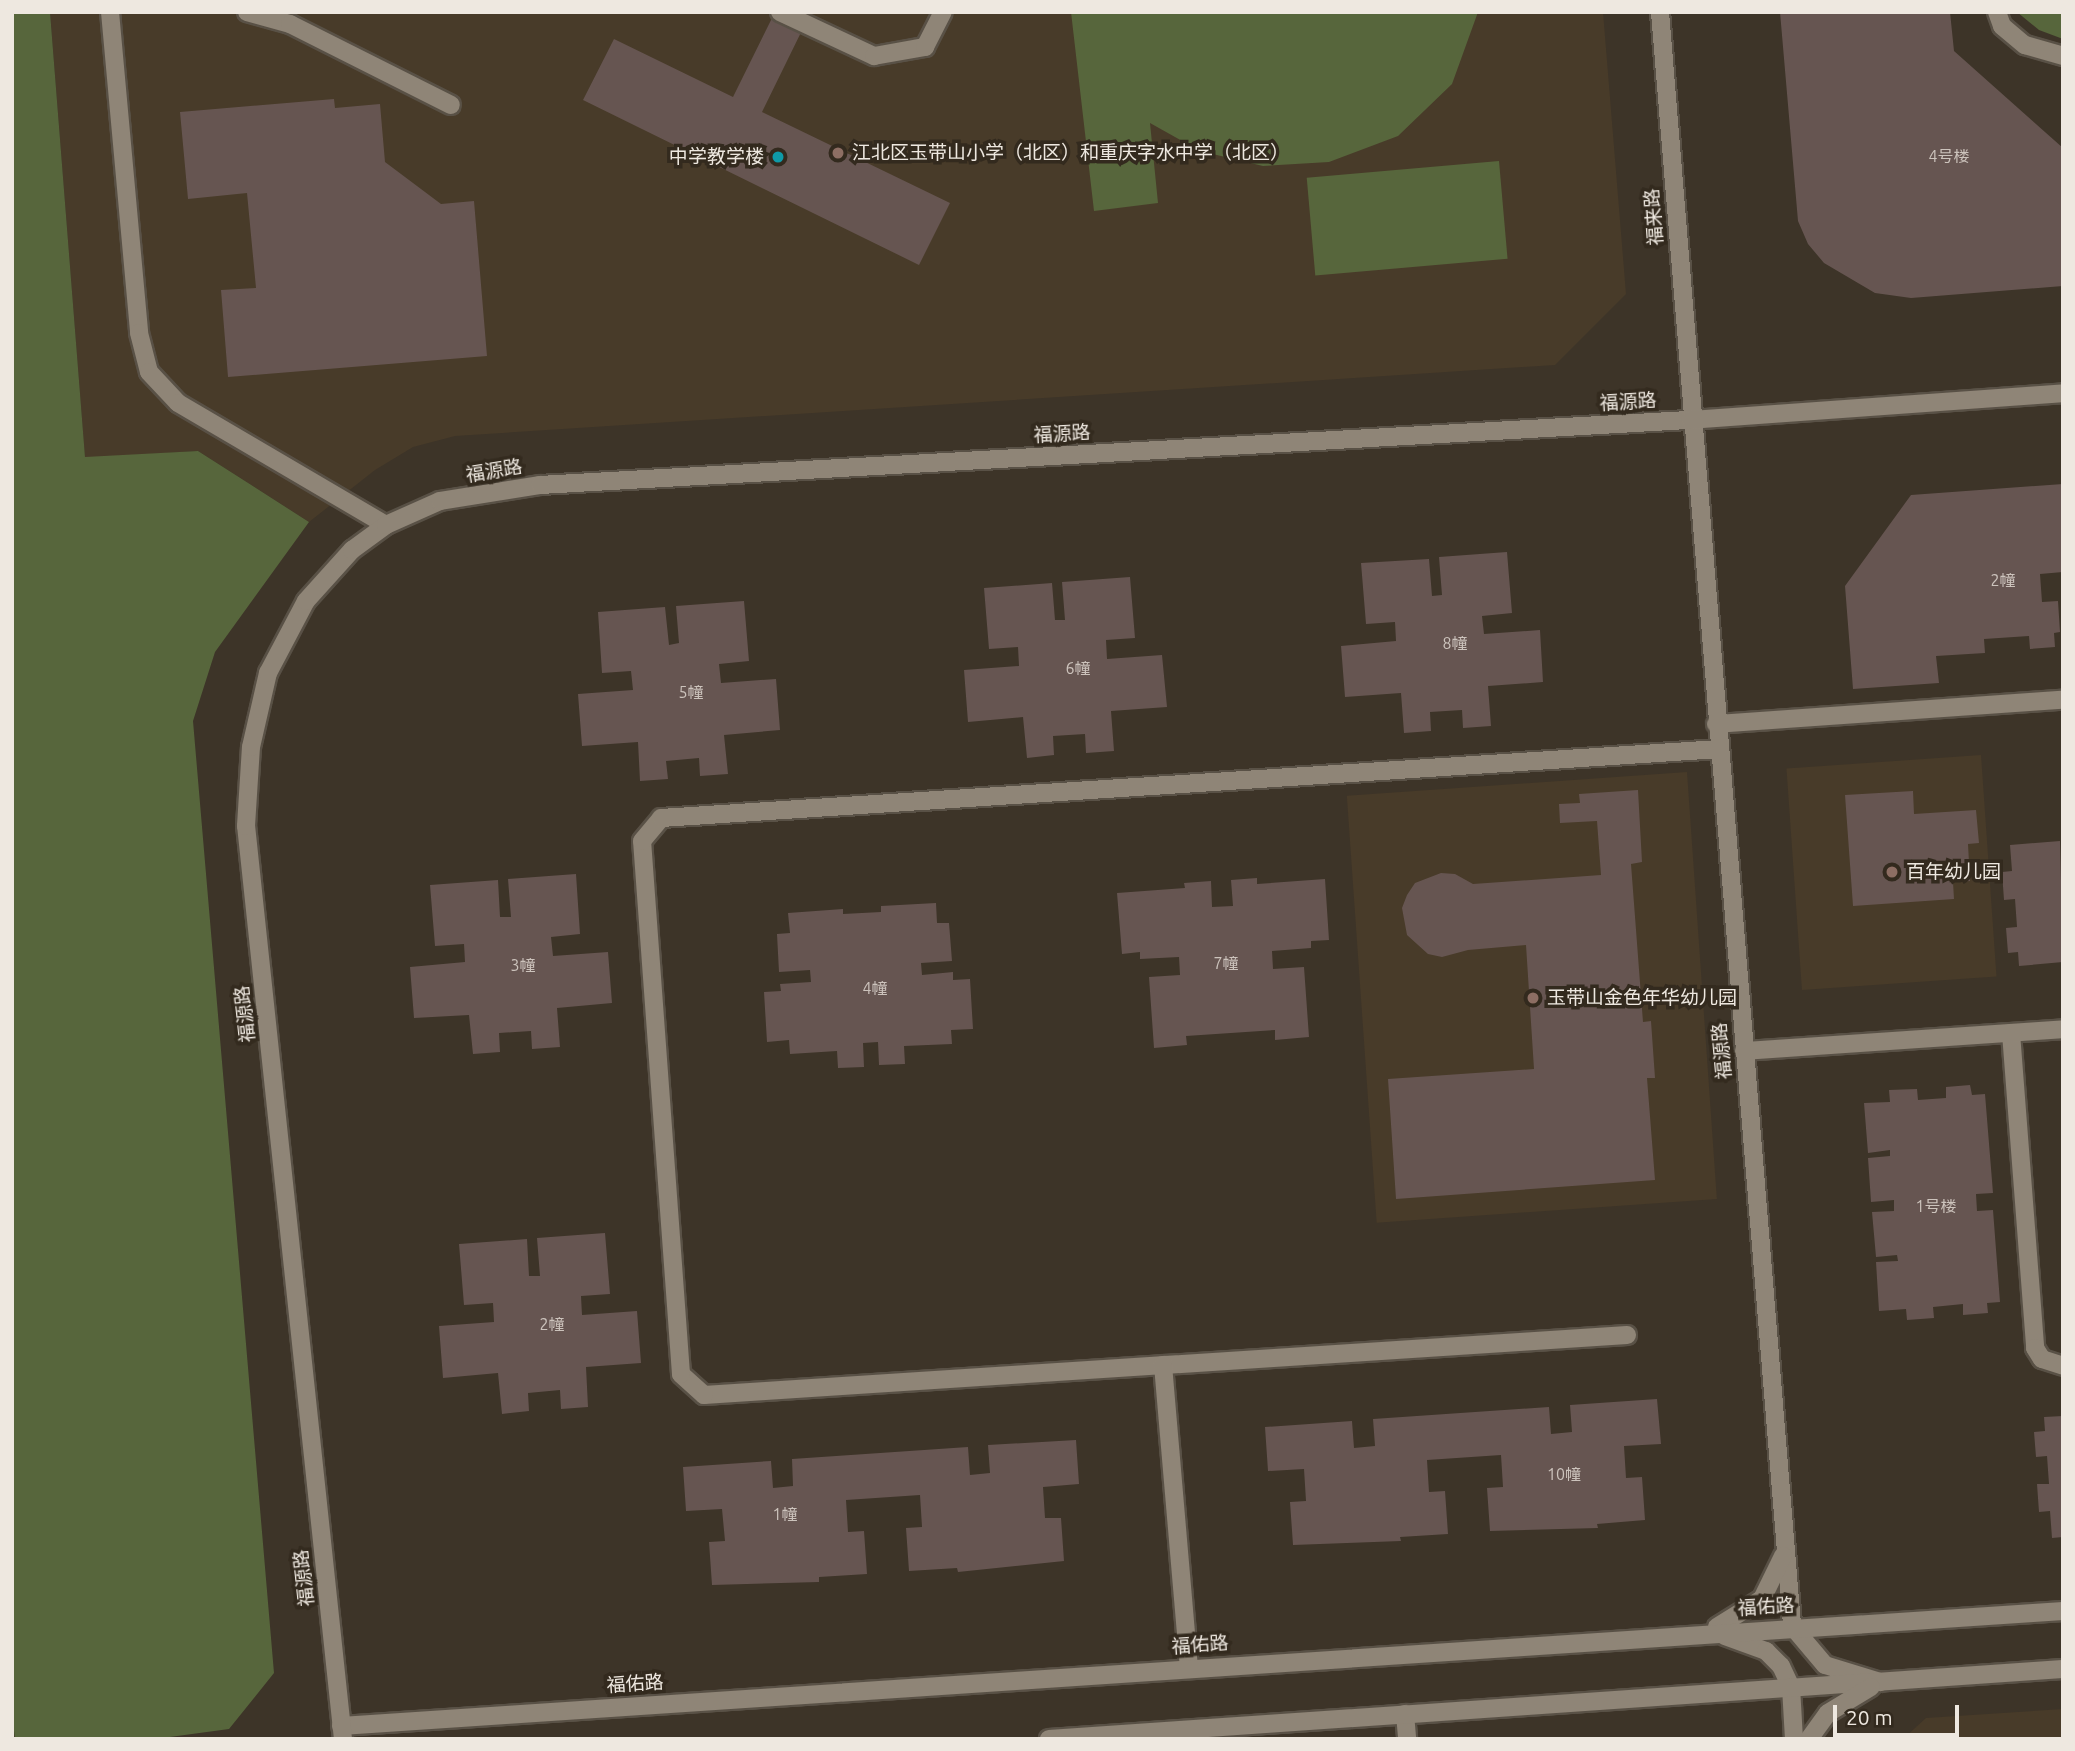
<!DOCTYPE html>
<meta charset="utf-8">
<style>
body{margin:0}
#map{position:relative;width:2075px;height:1751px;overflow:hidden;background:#3d3428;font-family:Ubuntu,"Noto Sans SC",sans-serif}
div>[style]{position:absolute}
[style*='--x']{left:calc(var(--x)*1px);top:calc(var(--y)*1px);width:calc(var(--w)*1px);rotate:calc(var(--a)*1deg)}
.built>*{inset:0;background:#483b29;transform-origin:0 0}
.green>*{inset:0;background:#57663c;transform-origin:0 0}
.building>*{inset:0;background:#665551}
.roads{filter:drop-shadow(2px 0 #595146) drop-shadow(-2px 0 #595146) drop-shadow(0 2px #595146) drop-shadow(0 -2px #595146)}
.lane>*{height:18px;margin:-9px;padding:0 9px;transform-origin:9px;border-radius:9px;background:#8f8577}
.street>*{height:18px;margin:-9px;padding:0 9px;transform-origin:9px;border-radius:9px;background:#8f8577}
.secondary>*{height:18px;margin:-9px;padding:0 9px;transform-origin:9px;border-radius:9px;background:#8f8577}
.dots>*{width:19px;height:19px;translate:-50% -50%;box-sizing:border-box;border:4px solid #332a1e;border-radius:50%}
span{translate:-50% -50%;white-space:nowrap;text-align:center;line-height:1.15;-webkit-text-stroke:7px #332a1e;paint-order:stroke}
.number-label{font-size:16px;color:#ccc3bc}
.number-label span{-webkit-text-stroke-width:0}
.poi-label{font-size:19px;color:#eee8e0}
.left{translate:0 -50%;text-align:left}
.right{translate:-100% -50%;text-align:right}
.street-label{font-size:19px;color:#eee8e0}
.frame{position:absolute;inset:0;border:14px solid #eee8e0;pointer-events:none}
.scale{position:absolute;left:1833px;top:1705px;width:126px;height:32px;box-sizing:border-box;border:4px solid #eee8e0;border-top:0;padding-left:9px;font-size:21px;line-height:24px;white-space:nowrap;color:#eee8e0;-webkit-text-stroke:5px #332a1e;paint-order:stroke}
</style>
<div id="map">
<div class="built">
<i style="clip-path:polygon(50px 12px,1603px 12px,1626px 294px,1555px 365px,455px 436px,413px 447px,375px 470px,309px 522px,198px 451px,85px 458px)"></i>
<i style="left:1981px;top:755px;width:222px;height:195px;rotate:86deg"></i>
<i style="left:1687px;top:772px;width:428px;height:341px;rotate:86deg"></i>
<i style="clip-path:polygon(2063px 1709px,2063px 1739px,1903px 1739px,1926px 1718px)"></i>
</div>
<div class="green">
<i style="clip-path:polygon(12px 12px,50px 12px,85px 457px,198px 451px,309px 522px,215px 652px,193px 721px,274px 1673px,229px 1729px,155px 1739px,15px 1739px,12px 1715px)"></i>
<i style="clip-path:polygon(1071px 12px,1478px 12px,1452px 84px,1398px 136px,1329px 162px,1263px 166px,1200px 151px,1150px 123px,1158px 203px,1094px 211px)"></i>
<i style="clip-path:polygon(2017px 12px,2063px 12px,2063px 39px,2039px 30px)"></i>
<i style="left:1499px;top:161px;width:98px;height:193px;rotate:85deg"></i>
</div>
<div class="building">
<i style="clip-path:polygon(775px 12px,811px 12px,762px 112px,950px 203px,919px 265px,583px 100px,614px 39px,733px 97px)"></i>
<i style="clip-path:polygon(1780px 12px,1950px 12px,1954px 51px,2063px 148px,2063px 286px,1911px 298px,1875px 293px,1824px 263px,1808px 244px,1798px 221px)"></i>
<i style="clip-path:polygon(334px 99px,335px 108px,380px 104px,385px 162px,441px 204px,474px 201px,487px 356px,228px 377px,221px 290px,256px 288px,247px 193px,188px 199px,180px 112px)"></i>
<i style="clip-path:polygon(2063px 484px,2063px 572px,2040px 574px,2042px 602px,2058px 601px,2060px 632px,2054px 633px,2055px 647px,2030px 649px,2029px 636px,1984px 639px,1985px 653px,1936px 656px,1939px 683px,1853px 689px,1845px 586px,1911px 495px)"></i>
<i style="clip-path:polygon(1507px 552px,1512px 613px,1482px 616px,1484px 634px,1540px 630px,1543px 682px,1488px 686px,1491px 726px,1463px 728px,1462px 710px,1430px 712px,1431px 731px,1404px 733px,1401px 693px,1345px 697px,1341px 646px,1396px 641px,1395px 622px,1366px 624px,1361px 563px,1429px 559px,1432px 596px,1442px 595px,1439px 557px)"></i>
<i style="clip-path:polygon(1130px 577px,1135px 638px,1106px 640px,1107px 659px,1162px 655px,1167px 707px,1111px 711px,1114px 751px,1086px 753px,1085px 734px,1053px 736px,1054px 755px,1027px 758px,1023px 717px,968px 722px,964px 670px,1019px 666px,1018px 647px,989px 649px,984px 588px,1052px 583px,1055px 620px,1065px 620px,1062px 582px)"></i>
<i style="clip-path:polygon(744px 601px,749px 661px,719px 664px,721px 683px,776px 679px,780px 730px,724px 735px,728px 774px,700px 776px,699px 758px,666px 761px,668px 779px,640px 781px,638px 742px,582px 746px,578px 694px,633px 690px,631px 671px,602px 673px,598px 612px,665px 607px,669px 645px,679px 643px,676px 606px)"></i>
<i style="clip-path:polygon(1638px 790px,1642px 862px,1631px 864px,1643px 1022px,1651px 1021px,1655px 1078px,1647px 1078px,1655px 1180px,1396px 1199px,1388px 1079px,1534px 1069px,1526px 945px,1468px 950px,1442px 957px,1428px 954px,1407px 935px,1402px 908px,1407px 895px,1415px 883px,1441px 873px,1455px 874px,1473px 884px,1601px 875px,1597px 821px,1560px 823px,1559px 804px,1580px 803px,1579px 794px)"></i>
<i style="clip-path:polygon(1913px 791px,1914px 814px,1976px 810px,1979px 843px,1968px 844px,1970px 881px,1953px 882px,1954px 899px,1853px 906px,1845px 795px)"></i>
<i style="clip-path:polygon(2060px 841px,2063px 962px,2019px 966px,2018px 952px,2008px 953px,2006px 928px,2017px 927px,2015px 899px,2004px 900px,2002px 872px,2012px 871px,2010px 845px)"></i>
<i style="clip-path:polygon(576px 874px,580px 934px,551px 937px,553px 956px,608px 952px,612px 1003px,557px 1008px,560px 1047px,532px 1049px,531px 1031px,499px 1033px,500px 1052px,473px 1054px,469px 1015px,414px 1018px,410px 967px,465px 962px,464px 944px,435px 946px,430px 885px,498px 880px,500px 917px,511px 917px,508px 879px)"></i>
<i style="clip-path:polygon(1257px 878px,1257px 884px,1325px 879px,1329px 940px,1311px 941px,1311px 948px,1272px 951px,1273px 969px,1304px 967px,1309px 1037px,1275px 1040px,1275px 1030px,1186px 1036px,1187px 1045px,1154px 1048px,1149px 977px,1180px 975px,1179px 957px,1140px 959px,1140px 952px,1122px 954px,1117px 893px,1185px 888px,1184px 883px,1211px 881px,1212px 907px,1233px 906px,1231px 880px)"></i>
<i style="clip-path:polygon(936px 903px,937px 923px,949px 923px,952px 961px,921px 963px,922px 975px,953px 972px,953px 980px,970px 979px,973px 1029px,951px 1030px,952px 1044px,904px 1046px,905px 1064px,879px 1065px,878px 1042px,863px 1043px,864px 1067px,838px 1068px,837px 1051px,790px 1054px,789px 1040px,767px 1042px,764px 992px,781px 991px,780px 984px,811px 982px,810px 970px,779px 972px,777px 934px,790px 933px,788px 913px,843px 909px,843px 914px,881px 912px,881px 906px)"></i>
<i style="clip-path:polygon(1970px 1085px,1972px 1095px,1985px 1094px,1993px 1193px,1976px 1194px,1977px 1211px,1993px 1210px,2000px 1302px,1987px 1303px,1988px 1313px,1963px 1315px,1963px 1304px,1933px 1307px,1934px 1318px,1907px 1320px,1906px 1309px,1879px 1311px,1876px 1262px,1898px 1261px,1897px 1255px,1876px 1257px,1872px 1212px,1894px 1211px,1894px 1200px,1871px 1202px,1868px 1158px,1890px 1156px,1890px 1150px,1868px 1153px,1864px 1103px,1890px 1102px,1889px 1090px,1917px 1089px,1918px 1100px,1946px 1098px,1946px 1087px)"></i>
<i style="clip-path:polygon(605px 1233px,610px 1294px,581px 1296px,582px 1315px,637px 1311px,641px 1363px,586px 1367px,588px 1407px,561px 1409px,560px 1390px,528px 1393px,529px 1411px,502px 1414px,498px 1373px,443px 1378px,439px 1326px,494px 1322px,493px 1303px,464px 1305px,459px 1244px,527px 1239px,529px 1276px,540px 1276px,537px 1238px)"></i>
<i style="clip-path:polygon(1657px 1399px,1661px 1444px,1624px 1446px,1626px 1478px,1642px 1477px,1645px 1520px,1597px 1524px,1598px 1528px,1490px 1531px,1487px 1488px,1503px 1487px,1501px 1455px,1427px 1460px,1429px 1492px,1445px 1491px,1448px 1534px,1400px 1537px,1401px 1541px,1293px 1545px,1290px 1502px,1306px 1501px,1304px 1469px,1268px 1471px,1265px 1427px,1352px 1421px,1354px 1448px,1375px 1446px,1373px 1419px,1549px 1407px,1551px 1434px,1572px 1432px,1570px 1405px)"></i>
<i style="clip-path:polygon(2063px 1416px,2063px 1537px,2052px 1538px,2050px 1511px,2039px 1512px,2037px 1484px,2049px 1484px,2047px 1456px,2036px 1457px,2034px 1432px,2045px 1431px,2044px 1417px)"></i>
<i style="clip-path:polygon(1076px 1440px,1079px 1484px,1043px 1487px,1045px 1518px,1061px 1518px,1064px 1561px,958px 1572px,957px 1568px,909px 1571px,906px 1528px,922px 1527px,920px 1495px,846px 1500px,848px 1532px,864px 1531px,867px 1574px,819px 1577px,819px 1582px,712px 1585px,709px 1542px,725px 1541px,722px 1509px,686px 1511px,683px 1467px,771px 1461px,773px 1488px,793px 1486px,792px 1459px,968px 1447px,970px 1475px,990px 1473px,988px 1445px)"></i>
</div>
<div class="roads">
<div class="lane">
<i style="--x:247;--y:12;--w:45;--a:15.6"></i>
<i style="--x:290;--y:24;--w:180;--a:26.7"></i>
<i style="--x:780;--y:12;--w:104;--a:25.1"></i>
<i style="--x:874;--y:56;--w:52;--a:-10"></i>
<i style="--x:925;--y:47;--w:39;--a:-63"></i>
<i style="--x:1997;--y:12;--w:15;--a:70"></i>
<i style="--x:2002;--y:26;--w:30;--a:40"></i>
<i style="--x:2025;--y:45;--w:40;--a:16"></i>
<i style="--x:1716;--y:724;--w:348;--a:-4"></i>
<i style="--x:2011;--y:1033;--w:316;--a:85.6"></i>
<i style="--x:2035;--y:1348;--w:13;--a:58"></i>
<i style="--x:2042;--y:1359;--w:22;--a:18"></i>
<i style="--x:1744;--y:1051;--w:320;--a:-3.9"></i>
<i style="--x:1627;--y:1335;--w:925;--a:176.28"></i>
<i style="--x:704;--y:1395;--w:31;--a:-138"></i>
<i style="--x:681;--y:1374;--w:534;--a:-94.18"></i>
<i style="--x:642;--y:841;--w:30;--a:-50"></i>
<i style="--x:661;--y:818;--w:1059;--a:-3.73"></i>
<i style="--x:1163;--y:1365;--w:303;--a:85.1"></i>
<i style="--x:1405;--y:1714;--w:25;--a:85"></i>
</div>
<div class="street">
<i style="--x:110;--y:12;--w:322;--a:84.8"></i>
<i style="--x:139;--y:333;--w:40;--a:75.6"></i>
<i style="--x:149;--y:372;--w:42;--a:46.9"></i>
<i style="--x:178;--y:403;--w:241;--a:30.4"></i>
</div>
<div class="secondary">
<i style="--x:1660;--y:12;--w:1619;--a:85.32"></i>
<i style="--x:1792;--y:1626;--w:51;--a:49.8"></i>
<i style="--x:1825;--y:1665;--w:58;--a:17.2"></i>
<i style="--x:1717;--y:1627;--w:53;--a:-31.9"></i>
<i style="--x:1762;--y:1599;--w:48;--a:-64"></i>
<i style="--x:1725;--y:1636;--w:44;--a:20.1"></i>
<i style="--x:1766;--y:1651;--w:21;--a:45"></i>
<i style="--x:1781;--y:1666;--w:23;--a:65"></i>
<i style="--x:1791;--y:1687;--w:52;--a:86.7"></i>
<i style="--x:341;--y:1726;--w:1726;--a:-3.82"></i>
<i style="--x:343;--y:1739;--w:918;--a:-96.06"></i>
<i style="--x:246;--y:826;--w:79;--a:-86.4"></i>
<i style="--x:251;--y:747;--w:76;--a:-77.1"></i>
<i style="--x:268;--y:673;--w:81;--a:-62.2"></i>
<i style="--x:306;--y:601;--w:69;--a:-48"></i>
<i style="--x:352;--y:550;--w:42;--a:-36.3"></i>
<i style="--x:386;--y:525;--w:59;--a:-24"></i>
<i style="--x:440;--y:501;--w:101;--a:-9.1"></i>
<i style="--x:540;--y:485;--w:1152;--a:-3.24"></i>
<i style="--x:1690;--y:420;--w:374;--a:-4.1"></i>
<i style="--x:1049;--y:1739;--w:1016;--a:-3.95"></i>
<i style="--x:1809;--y:1739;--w:32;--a:-54"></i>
<i style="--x:1828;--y:1713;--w:50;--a:-31.2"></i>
</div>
</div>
<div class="dots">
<i style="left:838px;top:153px;background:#8d6e63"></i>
<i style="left:778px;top:157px;background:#0f9aa8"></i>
<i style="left:1892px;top:872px;background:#8d6e63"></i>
<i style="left:1533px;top:998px;background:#8d6e63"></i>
</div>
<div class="number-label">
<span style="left:1949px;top:156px">4号楼</span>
<span style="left:2003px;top:580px">2幢</span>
<span style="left:1455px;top:643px">8幢</span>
<span style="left:1078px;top:668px">6幢</span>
<span style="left:691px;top:692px">5幢</span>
<span style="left:1226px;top:963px">7幢</span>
<span style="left:523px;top:965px">3幢</span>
<span style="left:875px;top:988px">4幢</span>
<span style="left:1936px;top:1206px">1号楼</span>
<span style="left:552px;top:1324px">2幢</span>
<span style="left:1564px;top:1474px">10幢</span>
<span style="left:785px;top:1514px">1幢</span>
</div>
<div class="poi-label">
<span class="left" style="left:852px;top:153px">江北区玉带山小学（北区）和重庆字水中学（北区）</span>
<span class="right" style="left:764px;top:157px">中学教学楼</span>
<span class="left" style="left:1906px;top:872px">百年幼儿园</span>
<span class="left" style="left:1547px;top:998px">玉带山金色年华幼儿园</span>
</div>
<div class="street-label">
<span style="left:1654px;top:217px;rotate:-94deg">福来路</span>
<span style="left:1628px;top:402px;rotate:-3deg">福源路</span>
<span style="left:1062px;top:434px;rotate:-3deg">福源路</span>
<span style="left:494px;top:471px;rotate:-9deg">福源路</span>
<span style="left:245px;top:1014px;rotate:-96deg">福源路</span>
<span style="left:1722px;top:1051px;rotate:-95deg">福源路</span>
<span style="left:304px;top:1578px;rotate:-96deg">福源路</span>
<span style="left:1766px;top:1607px;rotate:-3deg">福佑路</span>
<span style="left:1200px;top:1645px;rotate:-4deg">福佑路</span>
<span style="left:635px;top:1684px;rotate:-4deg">福佑路</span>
</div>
<div class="frame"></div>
<div class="scale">20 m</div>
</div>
